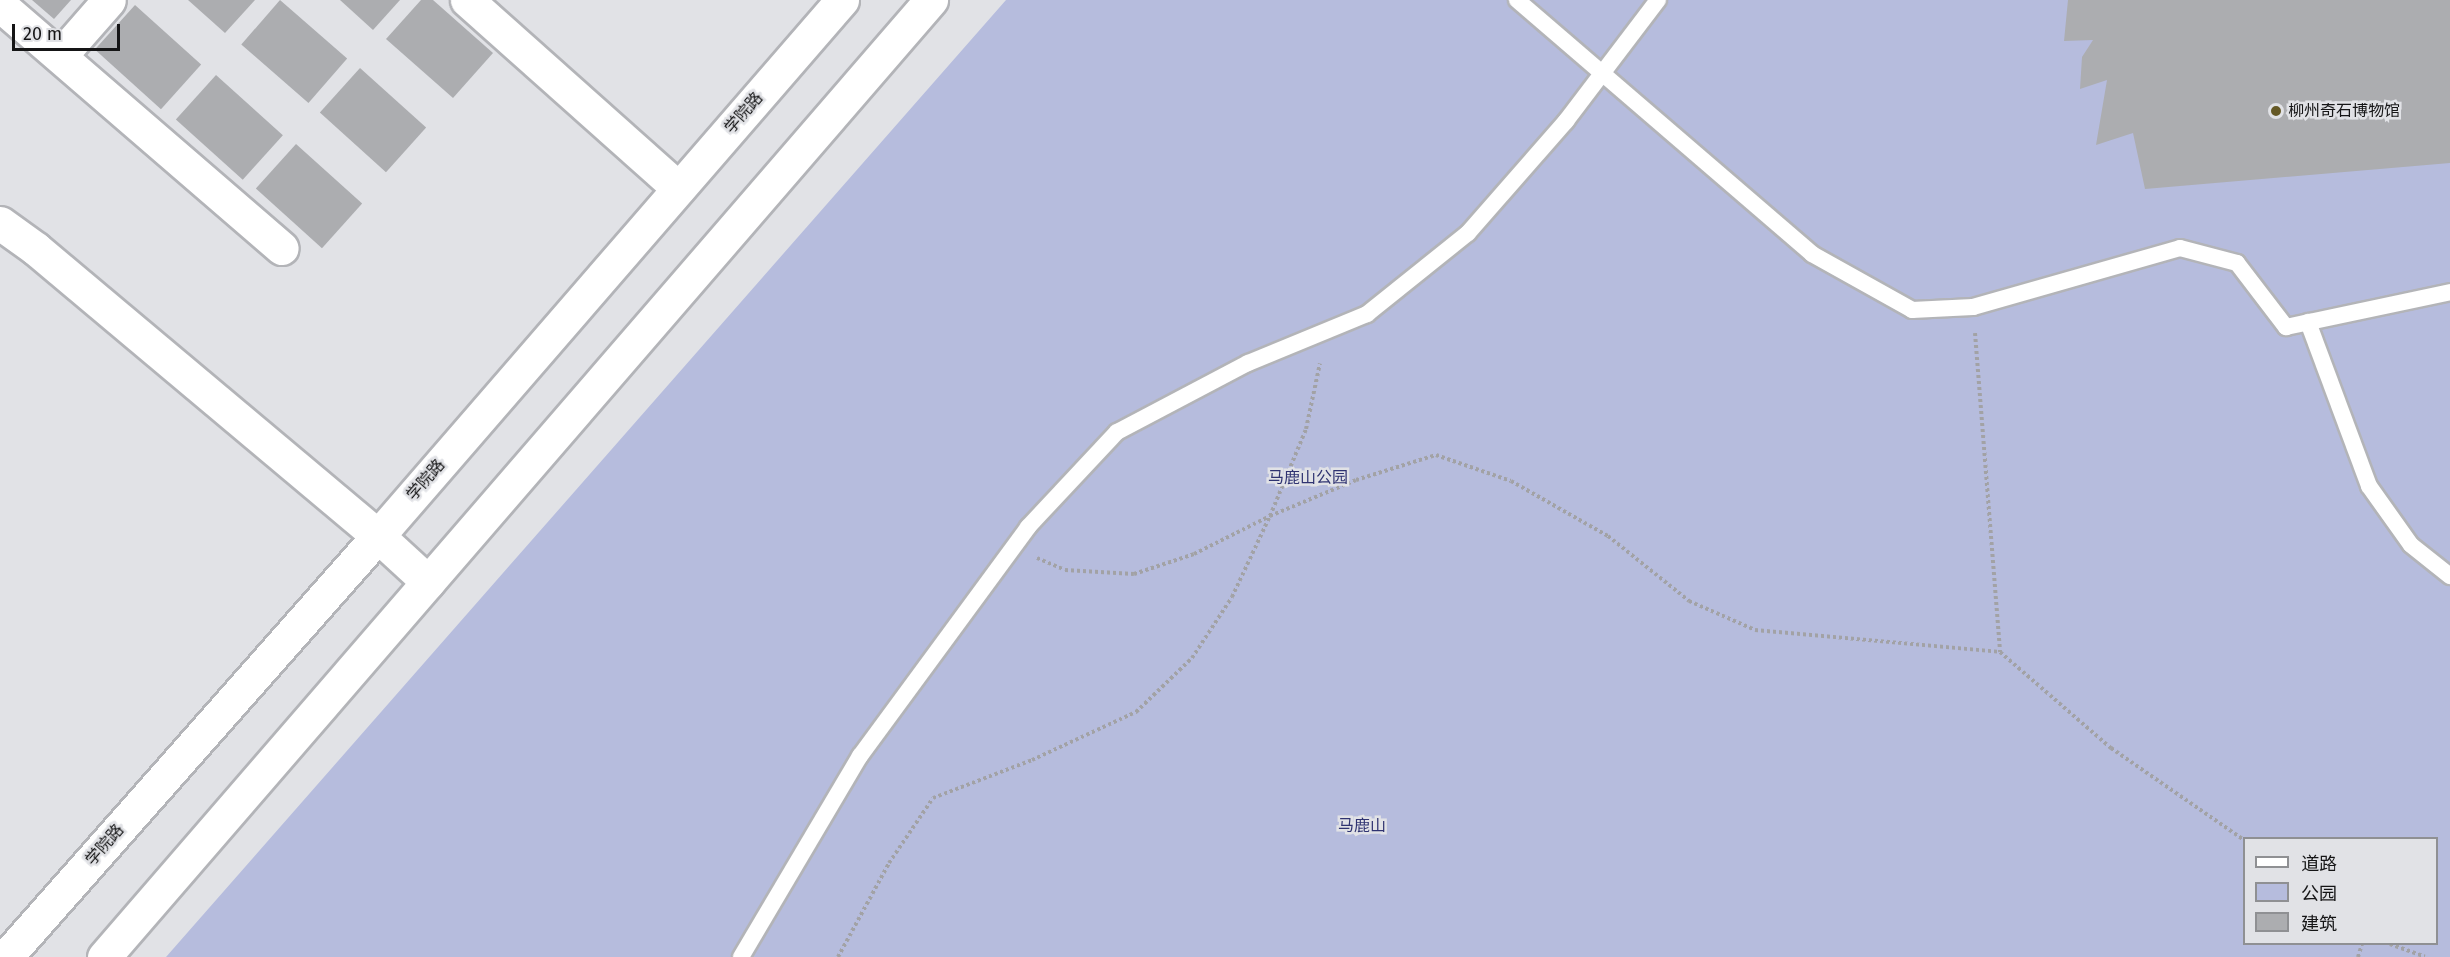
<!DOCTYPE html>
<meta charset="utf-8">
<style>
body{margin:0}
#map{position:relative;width:2450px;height:957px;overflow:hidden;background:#e1e2e6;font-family:"Fira Sans","Noto Sans SC",sans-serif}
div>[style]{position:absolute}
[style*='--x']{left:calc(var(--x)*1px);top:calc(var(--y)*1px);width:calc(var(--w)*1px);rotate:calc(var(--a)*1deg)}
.green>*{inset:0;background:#b6bcdd}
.building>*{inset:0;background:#acadb0;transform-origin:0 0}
.path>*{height:4px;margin-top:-2px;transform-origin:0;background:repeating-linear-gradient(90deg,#a2a2a5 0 3px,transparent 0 6px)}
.roads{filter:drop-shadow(2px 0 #b3b4b8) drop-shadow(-2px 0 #b3b4b8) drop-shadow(0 2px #b3b4b8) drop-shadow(0 -2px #b3b4b8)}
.service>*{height:16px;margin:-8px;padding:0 8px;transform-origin:8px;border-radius:8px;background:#fff}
.minor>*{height:33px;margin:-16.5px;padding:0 16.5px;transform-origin:16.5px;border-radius:16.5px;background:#fff}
.tertiary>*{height:33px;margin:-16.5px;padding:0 16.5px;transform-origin:16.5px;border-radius:16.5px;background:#fff}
.secondary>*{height:33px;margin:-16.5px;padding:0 16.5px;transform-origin:16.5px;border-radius:16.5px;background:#fff}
.dots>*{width:16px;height:16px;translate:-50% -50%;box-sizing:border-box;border:3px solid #e1e2e6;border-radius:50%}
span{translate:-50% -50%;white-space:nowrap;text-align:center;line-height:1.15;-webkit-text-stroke:5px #e1e2e6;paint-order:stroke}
.poi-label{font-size:16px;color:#151516}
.left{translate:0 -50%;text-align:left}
.street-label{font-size:16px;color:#151516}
.park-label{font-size:16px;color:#2f3371}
.legend{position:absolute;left:2243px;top:837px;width:195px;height:108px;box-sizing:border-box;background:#e1e2e6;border:2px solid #8f9093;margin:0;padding:8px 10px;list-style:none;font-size:18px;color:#151516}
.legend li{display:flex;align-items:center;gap:12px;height:30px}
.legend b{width:30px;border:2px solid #8f9093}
.scale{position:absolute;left:12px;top:24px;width:108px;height:27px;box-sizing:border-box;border:3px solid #151516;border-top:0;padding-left:8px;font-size:18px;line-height:21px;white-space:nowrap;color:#151516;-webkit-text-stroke:4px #e1e2e6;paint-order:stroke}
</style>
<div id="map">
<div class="green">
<i style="clip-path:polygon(evenodd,1006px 0,2450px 0,2450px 957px,166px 957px,1006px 0,2244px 838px,2436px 838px,2436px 944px,2244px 944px,2244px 838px)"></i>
</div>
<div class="building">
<i style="clip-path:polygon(32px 0,71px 0,54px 19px)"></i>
<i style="clip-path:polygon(188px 0,255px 0,225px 33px)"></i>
<i style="left:280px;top:0;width:89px;height:59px;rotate:41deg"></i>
<i style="clip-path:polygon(340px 0,400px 0,373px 30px)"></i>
<i style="clip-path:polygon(421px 0,433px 0,493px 53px,453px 98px,386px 39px)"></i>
<i style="clip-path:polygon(2068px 0,2450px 0,2450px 163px,2145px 189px,2133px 133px,2096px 145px,2107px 80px,2080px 89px,2082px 57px,2093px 40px,2064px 41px)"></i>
<i style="left:135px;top:5px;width:89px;height:60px;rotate:42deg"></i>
<i style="left:360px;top:68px;width:89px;height:60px;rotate:42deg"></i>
<i style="left:216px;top:75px;width:90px;height:60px;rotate:42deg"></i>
<i style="left:296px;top:144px;width:89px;height:60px;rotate:42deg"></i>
</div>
<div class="path">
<i style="--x:1975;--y:333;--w:320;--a:85.5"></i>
<i style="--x:1037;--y:558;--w:30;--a:23"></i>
<i style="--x:1065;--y:570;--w:69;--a:3.3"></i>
<i style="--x:1134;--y:574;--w:63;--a:-18.4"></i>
<i style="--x:1194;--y:554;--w:85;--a:-26.6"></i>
<i style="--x:1270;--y:516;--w:93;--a:-22.7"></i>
<i style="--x:1356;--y:480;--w:84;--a:-17.4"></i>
<i style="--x:1436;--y:455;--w:79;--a:19.1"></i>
<i style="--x:1511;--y:481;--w:112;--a:29.6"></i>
<i style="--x:1608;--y:536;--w:104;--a:38.7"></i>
<i style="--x:1689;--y:601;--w:72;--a:23.7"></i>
<i style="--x:1755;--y:630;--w:246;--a:5.1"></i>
<i style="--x:2000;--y:652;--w:147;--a:40.9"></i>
<i style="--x:2111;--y:748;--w:162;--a:34.7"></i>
<i style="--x:2390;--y:944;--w:37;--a:20"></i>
<i style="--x:838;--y:957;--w:107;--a:-61.5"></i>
<i style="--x:889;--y:863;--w:78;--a:-55.9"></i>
<i style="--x:933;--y:798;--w:106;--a:-21"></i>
<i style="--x:1032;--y:760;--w:115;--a:-24.8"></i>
<i style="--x:1136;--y:712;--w:78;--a:-44"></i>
<i style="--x:1192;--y:658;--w:73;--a:-56.7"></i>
<i style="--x:1232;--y:597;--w:89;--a:-64.9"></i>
<i style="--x:1270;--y:516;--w:94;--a:-67.5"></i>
<i style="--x:1306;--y:429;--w:67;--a:-78"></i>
<i style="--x:2358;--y:957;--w:14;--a:-73"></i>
</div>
<div class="roads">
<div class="service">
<i style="--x:1517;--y:0;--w:389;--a:40.7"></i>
<i style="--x:1812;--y:254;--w:115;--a:29.2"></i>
<i style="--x:1912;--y:310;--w:61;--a:-2.8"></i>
<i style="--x:1973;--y:307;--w:215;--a:-15.9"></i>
<i style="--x:2180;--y:248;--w:59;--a:14.7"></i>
<i style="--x:2237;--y:263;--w:81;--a:52.6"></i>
<i style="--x:2286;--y:327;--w:168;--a:-12"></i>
<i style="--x:2308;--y:322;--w:175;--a:69.6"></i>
<i style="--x:2369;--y:486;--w:72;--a:54.6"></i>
<i style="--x:2411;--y:545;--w:50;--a:38.5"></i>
<i style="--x:741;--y:957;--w:234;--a:-59.4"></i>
<i style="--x:860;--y:756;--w:284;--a:-53.7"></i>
<i style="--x:1028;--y:527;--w:130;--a:-46.9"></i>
<i style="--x:1117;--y:432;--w:148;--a:-27.8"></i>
<i style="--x:1248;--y:363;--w:129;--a:-22.4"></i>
<i style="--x:1367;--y:314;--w:129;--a:-38.7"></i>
<i style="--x:1468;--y:233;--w:149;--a:-48.8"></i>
<i style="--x:1566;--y:121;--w:152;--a:-52.8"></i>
</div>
<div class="minor">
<i style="--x:467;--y:0;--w:283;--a:41.7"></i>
<i style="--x:0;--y:5;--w:372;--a:40.8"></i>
<i style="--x:60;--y:56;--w:74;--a:-48.8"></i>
</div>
<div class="tertiary">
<i style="--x:0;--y:223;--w:44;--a:35.8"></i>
<i style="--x:36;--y:249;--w:446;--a:40"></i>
<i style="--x:378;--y:536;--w:68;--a:42.6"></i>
</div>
<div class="secondary">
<i style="--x:6;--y:957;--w:562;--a:-48.54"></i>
<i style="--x:378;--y:536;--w:709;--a:-49.12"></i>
<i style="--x:104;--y:957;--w:1265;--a:-49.17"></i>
</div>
</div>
<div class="dots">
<i style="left:2276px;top:111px;background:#655926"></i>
</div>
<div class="poi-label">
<span class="left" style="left:2288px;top:111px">柳州奇石博物馆</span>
</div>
<div class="street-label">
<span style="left:744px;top:113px;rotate:-49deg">学院路</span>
<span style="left:426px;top:480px;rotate:-49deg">学院路</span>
<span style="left:105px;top:845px;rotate:-49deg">学院路</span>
</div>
<div class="park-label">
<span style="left:1308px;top:478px">马鹿山公园</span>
<span style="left:1362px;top:826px">马鹿山</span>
</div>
<ul class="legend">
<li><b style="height:8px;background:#fff"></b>道路</li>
<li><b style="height:16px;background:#b6bcdd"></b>公园</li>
<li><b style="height:16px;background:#acadb0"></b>建筑</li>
</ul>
<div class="scale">20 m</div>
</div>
